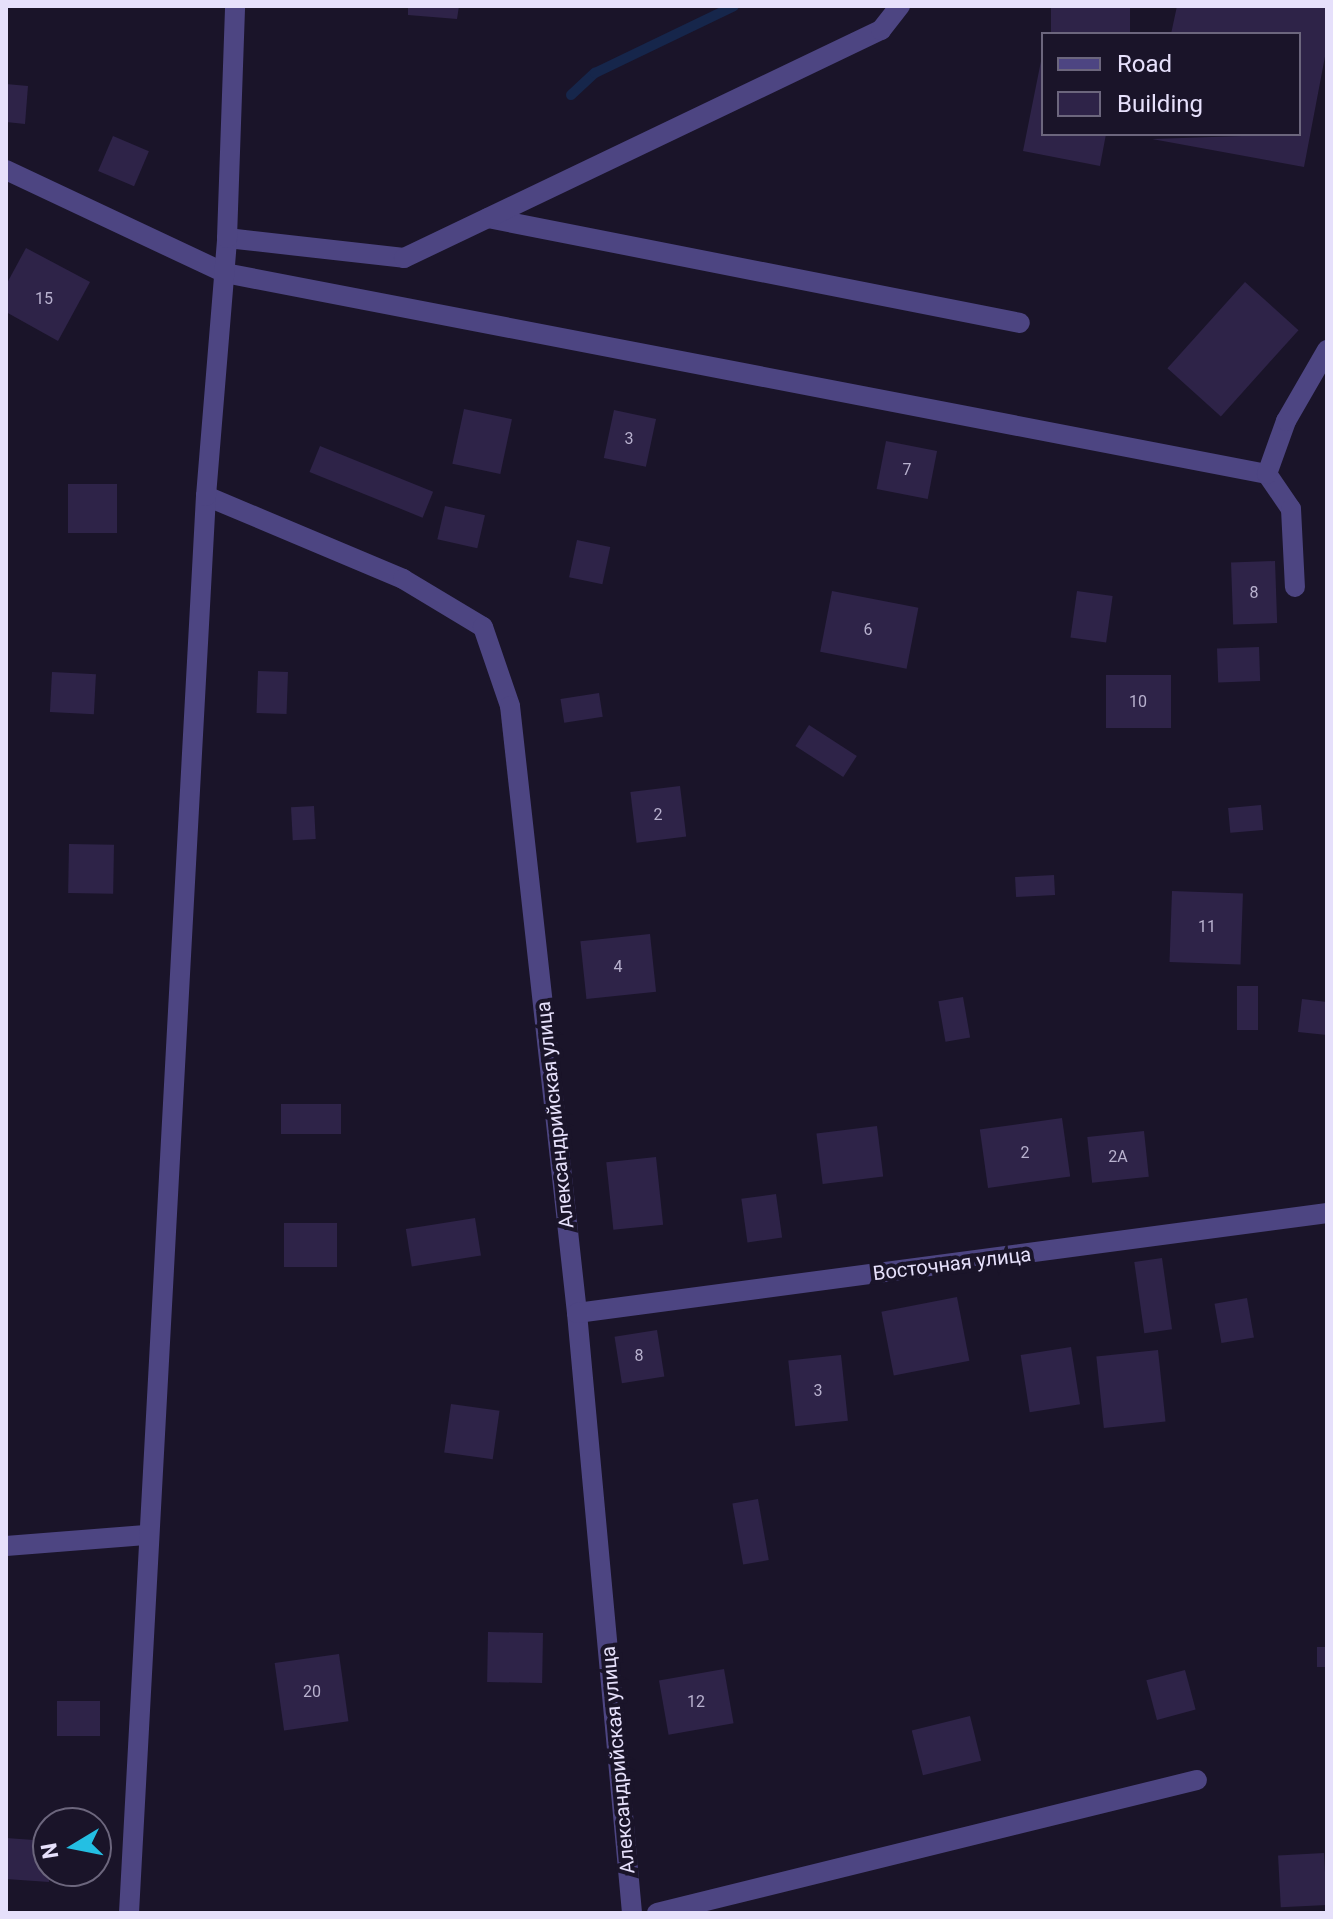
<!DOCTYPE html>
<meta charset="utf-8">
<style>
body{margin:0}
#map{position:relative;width:1333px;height:1919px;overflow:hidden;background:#1a1429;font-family:Roboto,sans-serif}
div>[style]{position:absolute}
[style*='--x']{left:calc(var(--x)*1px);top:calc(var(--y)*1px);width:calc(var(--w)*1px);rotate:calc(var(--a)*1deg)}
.stream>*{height:10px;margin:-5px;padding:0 5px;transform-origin:5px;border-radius:5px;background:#16264b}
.building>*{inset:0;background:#2e2348;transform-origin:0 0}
.minor>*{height:20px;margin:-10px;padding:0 10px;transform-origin:10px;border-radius:10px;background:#4d4582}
span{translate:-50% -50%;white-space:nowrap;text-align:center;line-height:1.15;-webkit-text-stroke:8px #1a1429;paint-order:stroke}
.number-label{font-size:16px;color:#b8b1ce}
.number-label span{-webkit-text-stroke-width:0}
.street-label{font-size:20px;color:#e6e0fb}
.frame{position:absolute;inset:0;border:8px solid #e6e0fb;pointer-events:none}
.legend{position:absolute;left:1041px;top:32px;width:260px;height:104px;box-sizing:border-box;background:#1a1429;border:2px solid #6c667d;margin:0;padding:10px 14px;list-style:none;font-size:24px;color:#e6e0fb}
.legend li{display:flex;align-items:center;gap:16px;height:40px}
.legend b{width:40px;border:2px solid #6c667d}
.north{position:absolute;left:32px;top:1807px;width:80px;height:80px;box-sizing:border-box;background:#1a1429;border:2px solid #6c667d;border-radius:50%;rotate:260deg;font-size:22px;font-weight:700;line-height:32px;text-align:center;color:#e6e0fb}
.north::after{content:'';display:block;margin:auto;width:28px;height:36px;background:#24bfe3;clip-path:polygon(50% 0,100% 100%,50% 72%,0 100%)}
</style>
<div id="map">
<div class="stream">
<i style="--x:571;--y:95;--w:33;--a:-43"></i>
<i style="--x:595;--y:73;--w:154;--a:-25.7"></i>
</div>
<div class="building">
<i style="clip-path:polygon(408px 6px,459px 6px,457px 19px,408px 15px)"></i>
<i style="left:1051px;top:6px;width:79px;height:28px"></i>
<i style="clip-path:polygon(1177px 6px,1327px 6px,1327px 46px,1304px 167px,1152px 139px,1299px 134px,1299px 34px,1171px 34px)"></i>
<i style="clip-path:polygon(1042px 56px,1043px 134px,1106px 134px,1100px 166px,1023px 151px)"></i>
<i style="clip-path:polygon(6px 84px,28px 86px,25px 124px,6px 122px)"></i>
<i style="left:113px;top:136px;width:39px;height:38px;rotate:23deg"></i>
<i style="clip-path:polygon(26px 248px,90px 282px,58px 341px,6px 312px,6px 285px)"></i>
<i style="left:1245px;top:282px;width:72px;height:116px;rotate:42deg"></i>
<i style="left:464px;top:409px;width:49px;height:56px;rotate:12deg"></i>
<i style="left:614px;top:410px;width:43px;height:49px;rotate:12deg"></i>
<i style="left:886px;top:441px;width:52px;height:49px;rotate:11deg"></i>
<i style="left:320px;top:446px;width:122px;height:28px;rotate:22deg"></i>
<i style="left:68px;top:484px;width:49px;height:49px"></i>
<i style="left:445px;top:506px;width:41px;height:34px;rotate:13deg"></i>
<i style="left:577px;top:540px;width:34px;height:38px;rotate:12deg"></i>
<i style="left:1275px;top:561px;width:62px;height:44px;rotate:88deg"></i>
<i style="left:832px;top:591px;width:88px;height:62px;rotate:11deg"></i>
<i style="left:1077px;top:591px;width:36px;height:47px;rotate:8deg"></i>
<i style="left:1259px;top:647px;width:34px;height:42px;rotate:88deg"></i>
<i style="left:258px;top:671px;width:30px;height:42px;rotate:2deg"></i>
<i style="left:52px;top:672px;width:44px;height:40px;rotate:3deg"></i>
<i style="left:1106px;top:675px;width:65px;height:53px"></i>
<i style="left:599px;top:693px;width:24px;height:39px;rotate:81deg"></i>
<i style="left:809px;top:725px;width:57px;height:25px;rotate:33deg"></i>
<i style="left:680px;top:786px;width:51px;height:50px;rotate:83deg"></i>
<i style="left:1261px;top:805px;width:25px;height:33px;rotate:85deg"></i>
<i style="left:314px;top:806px;width:33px;height:23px;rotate:87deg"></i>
<i style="left:69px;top:844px;width:45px;height:49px;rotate:1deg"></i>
<i style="left:1054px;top:875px;width:20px;height:39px;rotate:87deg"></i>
<i style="left:1172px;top:891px;width:71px;height:71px;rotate:2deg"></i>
<i style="left:650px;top:934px;width:58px;height:70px;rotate:84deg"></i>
<i style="left:1237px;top:986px;width:21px;height:44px"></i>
<i style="left:963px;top:997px;width:41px;height:25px;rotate:80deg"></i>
<i style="clip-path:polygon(1302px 999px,1327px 1002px,1327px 1035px,1298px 1032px)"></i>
<i style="left:281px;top:1104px;width:60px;height:30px"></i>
<i style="left:1062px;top:1118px;width:59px;height:83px;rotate:82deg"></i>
<i style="left:877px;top:1126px;width:51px;height:61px;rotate:83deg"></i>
<i style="left:1144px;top:1131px;width:46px;height:57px;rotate:84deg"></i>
<i style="left:656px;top:1157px;width:68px;height:50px;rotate:84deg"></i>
<i style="left:776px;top:1194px;width:44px;height:35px;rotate:82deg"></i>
<i style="left:475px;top:1218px;width:38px;height:70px;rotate:81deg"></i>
<i style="left:284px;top:1223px;width:53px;height:44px"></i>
<i style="left:1162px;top:1258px;width:72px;height:28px;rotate:82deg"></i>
<i style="left:957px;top:1297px;width:65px;height:77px;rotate:79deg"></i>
<i style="left:1247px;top:1298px;width:40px;height:33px;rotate:80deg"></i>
<i style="left:657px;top:1330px;width:47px;height:43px;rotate:81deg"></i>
<i style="left:1071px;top:1347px;width:58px;height:51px;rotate:81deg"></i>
<i style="left:1158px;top:1350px;width:72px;height:62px;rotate:84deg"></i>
<i style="left:841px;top:1355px;width:66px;height:53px;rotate:84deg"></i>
<i style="left:451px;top:1404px;width:49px;height:49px;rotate:8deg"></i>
<i style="left:758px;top:1499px;width:62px;height:26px;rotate:80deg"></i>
<i style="left:488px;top:1632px;width:55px;height:50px;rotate:1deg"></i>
<i style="left:1317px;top:1647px;width:10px;height:20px"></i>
<i style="left:339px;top:1654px;width:68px;height:65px;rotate:82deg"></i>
<i style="left:724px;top:1669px;width:55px;height:66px;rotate:80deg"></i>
<i style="left:1185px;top:1670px;width:41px;height:40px;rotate:75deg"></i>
<i style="left:57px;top:1701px;width:43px;height:35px"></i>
<i style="left:970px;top:1716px;width:46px;height:60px;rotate:76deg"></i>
<i style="clip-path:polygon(6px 1838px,48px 1841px,49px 1882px,6px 1879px)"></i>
<i style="left:1324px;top:1853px;width:52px;height:46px;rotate:87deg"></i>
</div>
<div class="minor">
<i style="--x:6;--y:170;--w:242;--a:25.2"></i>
<i style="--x:225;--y:273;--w:1061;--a:10.92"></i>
<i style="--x:1267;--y:474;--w:42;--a:55.6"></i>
<i style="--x:1291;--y:509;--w:78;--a:87.1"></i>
<i style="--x:488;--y:218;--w:542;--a:11.16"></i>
<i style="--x:227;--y:238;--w:178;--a:6.4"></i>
<i style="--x:404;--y:258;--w:529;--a:-25.55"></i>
<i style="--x:881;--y:30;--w:31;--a:-52"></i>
<i style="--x:1267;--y:474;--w:56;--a:-70.3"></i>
<i style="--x:1286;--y:421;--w:82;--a:-60"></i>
<i style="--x:206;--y:496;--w:214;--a:22.8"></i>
<i style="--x:403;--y:579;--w:93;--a:31"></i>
<i style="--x:483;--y:627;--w:83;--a:71.1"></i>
<i style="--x:510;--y:706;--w:611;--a:83.7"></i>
<i style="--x:577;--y:1313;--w:603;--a:84.76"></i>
<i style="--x:577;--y:1313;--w:757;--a:-7.59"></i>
<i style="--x:6;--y:1546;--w:140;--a:-4.5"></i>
<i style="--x:129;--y:1913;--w:1419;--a:-86.89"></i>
<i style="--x:206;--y:496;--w:259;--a:-85.3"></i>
<i style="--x:227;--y:238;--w:232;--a:-88"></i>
<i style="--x:657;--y:1913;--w:556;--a:-13.84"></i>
</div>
<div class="number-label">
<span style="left:44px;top:299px">15</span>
<span style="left:629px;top:439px">3</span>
<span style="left:907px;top:470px">7</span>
<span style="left:1254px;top:593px">8</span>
<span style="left:868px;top:630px">6</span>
<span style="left:1138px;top:702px">10</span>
<span style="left:658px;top:815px">2</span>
<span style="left:1207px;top:927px">11</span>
<span style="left:618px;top:967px">4</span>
<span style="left:1025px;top:1153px">2</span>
<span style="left:1118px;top:1157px">2А</span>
<span style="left:639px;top:1356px">8</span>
<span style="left:818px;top:1391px">3</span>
<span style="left:312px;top:1692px">20</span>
<span style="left:696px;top:1702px">12</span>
</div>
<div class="street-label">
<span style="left:555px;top:1115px;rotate:-96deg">Александрийская улица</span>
<span style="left:952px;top:1264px;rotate:-7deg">Восточная улица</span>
<span style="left:618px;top:1760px;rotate:-95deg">Александрийская улица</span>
</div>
<div class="frame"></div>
<ul class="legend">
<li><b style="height:10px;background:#4d4582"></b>Road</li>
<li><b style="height:22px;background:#2e2348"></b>Building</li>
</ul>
<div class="north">N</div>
</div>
